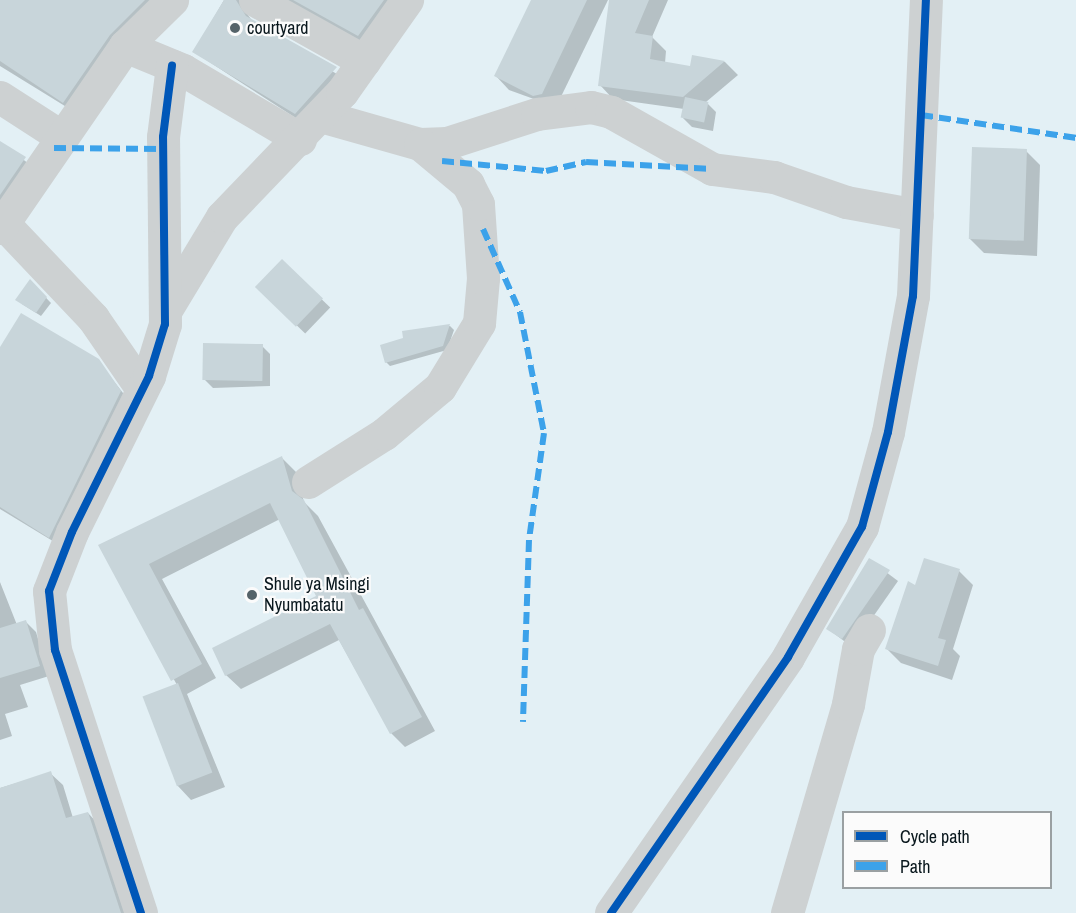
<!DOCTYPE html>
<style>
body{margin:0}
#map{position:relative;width:1076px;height:913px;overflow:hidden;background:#e3f0f5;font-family:"Archivo Narrow",sans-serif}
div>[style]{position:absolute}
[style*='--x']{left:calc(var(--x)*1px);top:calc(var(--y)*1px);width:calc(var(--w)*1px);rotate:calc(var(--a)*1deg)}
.shadow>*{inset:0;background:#0003;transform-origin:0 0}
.building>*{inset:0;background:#c8d5da;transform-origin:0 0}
.minor>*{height:33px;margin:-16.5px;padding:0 16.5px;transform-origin:16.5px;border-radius:16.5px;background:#cdd1d2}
.quiet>*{height:6px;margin-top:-3px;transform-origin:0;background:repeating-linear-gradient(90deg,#3ca2ea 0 12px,transparent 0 18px)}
.cycleway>*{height:8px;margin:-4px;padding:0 4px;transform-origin:4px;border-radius:4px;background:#0057b8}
.dots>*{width:16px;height:16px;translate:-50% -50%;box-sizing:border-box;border:3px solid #fbfbfb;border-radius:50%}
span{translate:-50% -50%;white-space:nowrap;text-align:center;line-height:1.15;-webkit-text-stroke:4.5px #fbfbfb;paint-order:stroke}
.poi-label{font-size:18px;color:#09171d}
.left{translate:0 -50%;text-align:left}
.legend{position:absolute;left:842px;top:811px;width:210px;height:78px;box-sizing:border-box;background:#fbfbfb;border:2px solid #9aa0a2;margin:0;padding:8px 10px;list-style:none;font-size:18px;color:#09171d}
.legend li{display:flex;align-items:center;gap:12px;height:30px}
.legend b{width:30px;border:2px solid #9aa0a2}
</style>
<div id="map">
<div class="shadow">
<i style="clip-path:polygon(0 0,162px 0,73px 111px,0 66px)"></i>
<i style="clip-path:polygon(224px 0,255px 0,248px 15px,253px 22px,348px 81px,308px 126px,194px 52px)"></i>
<i style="clip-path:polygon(286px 0,408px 0,371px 48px)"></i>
<i style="clip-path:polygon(533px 0,608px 0,556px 107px,509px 90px,496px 76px)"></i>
<i style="clip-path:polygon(611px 0,668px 0,652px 37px,666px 51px,665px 63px,691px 67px,693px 57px,725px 62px,738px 75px,706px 102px,716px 112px,713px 131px,692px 127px,683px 118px,684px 109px,613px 99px,600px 85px)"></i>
<i style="clip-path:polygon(0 142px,37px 170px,0 225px)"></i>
<i style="clip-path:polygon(1026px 151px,1040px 165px,1037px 256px,984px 253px,970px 239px)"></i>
<i style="left:282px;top:261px;width:67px;height:36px;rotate:44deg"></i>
<i style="clip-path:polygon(30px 281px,51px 303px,41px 316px,22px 304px)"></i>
<i style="clip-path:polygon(450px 326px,454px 330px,447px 350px,390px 366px,386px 362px,405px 339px,404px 332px)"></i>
<i style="clip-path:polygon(262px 346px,270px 354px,270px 386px,213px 388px,205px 380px)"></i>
<i style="clip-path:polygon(0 347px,98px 361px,130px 402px,61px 546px,0 509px)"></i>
<i style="clip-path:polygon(282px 458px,296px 472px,304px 502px,318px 516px,435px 731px,405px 747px,391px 733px,339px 640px,241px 689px,226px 675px,318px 597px,280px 519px,162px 579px,216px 678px,187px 694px,225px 787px,191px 800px,177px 785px,177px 685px,100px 546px)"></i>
<i style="clip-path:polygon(870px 560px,898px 581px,852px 647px,828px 629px)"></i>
<i style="clip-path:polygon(959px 571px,973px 585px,953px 649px,960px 656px,952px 680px,901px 663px,887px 649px,916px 588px)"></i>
<i style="clip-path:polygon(0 582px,17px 625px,26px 622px,36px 632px,49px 676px,20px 685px,28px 707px,5px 714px,12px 736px,0 740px)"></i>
<i style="clip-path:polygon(50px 773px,63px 785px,73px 818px,88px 813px,100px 826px,130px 913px,0 913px,0 788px)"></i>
</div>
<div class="building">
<i style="clip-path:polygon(0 0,145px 0,110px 35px,63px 103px,0 61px)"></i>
<i style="clip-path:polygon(224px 0,236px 0,246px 16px,337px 67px,295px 114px,192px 52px)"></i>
<i style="clip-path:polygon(293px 0,384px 0,358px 36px)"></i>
<i style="clip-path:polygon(531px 0,587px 0,542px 94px,533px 96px,494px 76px)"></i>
<i style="clip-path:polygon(609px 0,649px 0,635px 33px,653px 36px,650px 59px,690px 66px,692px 55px,725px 61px,683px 97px,598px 86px)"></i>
<i style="left:685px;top:97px;width:24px;height:21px;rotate:12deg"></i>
<i style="clip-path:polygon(0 141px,26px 157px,0 195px)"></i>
<i style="left:972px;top:147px;width:55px;height:92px;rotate:2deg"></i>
<i style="left:282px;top:259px;width:57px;height:39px;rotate:44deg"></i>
<i style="clip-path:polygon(30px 279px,47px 297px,36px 313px,15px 300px)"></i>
<i style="clip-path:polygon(21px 313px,99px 359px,121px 391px,49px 538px,0 507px,0 347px)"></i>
<i style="clip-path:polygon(450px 324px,443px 346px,385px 363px,380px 345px,403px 338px,402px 331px)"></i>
<i style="left:203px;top:343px;width:60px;height:37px;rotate:1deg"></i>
<i style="clip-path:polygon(282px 456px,292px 491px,304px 500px,359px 610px,363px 608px,422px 717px,390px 734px,330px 624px,225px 676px,212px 648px,316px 596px,270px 503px,149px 564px,202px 664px,171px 681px,98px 545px)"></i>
<i style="clip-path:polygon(869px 558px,890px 570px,842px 639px,826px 629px)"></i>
<i style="clip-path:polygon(924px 558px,960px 569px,938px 638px,946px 640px,938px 666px,885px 649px,908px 581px,915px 585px)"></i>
<i style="clip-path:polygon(26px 620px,40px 666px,0 678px,0 628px)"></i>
<i style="left:178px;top:683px;width:96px;height:38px;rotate:69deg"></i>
<i style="clip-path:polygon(51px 771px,66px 818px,88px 812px,121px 913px,0 913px,0 788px)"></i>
</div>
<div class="minor">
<i style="--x:255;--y:0;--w:125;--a:29.2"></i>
<i style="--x:125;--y:46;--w:63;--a:22.5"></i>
<i style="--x:183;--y:70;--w:136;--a:30.5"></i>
<i style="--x:0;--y:97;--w:74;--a:32.8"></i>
<i style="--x:321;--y:116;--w:103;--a:15.8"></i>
<i style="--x:420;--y:144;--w:27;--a:-2"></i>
<i style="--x:447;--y:143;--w:95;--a:-17.9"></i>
<i style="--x:537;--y:114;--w:54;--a:-7.4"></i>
<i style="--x:591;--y:107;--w:21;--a:14"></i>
<i style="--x:611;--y:112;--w:116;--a:29.4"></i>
<i style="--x:712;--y:169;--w:63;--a:7.4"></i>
<i style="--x:774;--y:177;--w:76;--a:19.1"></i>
<i style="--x:846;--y:202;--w:72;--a:10.4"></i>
<i style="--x:3;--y:223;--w:131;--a:46.5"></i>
<i style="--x:93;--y:318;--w:86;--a:55.4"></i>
<i style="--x:0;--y:228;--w:221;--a:-55.5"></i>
<i style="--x:125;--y:46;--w:66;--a:-44.4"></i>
<i style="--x:167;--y:308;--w:106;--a:-58.9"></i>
<i style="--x:222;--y:217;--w:173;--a:-46.2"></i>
<i style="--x:342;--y:92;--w:113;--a:-54.8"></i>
<i style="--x:308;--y:482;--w:90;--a:-32.3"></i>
<i style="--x:384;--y:434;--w:73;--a:-40"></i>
<i style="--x:440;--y:387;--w:75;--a:-58.6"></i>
<i style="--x:479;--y:323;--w:45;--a:-84.9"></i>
<i style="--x:483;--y:278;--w:74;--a:-93.9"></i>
<i style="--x:478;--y:204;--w:22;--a:-117"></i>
<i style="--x:468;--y:184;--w:62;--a:-140.2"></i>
<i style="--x:141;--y:913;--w:277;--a:-108.1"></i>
<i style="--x:55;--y:650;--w:59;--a:-95.8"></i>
<i style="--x:49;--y:591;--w:63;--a:-68.7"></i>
<i style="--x:72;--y:532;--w:174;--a:-63.7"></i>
<i style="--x:149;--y:376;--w:54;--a:-72.9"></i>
<i style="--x:165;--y:324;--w:187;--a:-90.6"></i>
<i style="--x:163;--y:137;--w:72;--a:-82.8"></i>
<i style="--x:611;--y:913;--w:311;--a:-55.3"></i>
<i style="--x:788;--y:657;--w:150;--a:-60.4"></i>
<i style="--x:862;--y:527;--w:98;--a:-74.7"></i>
<i style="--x:888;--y:432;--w:138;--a:-79.6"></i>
<i style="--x:913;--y:296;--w:296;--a:-87.5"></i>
<i style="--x:787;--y:913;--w:218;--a:-73.7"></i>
<i style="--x:848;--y:704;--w:56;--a:-79.7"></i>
<i style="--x:858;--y:649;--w:22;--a:-60"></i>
</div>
<div class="quiet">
<i style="--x:921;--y:115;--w:157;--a:8.4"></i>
<i style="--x:54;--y:148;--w:109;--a:0.5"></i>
<i style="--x:442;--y:161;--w:104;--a:5.5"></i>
<i style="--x:546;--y:171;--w:41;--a:-12.7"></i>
<i style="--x:586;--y:162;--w:126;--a:3.2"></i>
<i style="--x:483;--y:229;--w:91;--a:66"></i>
<i style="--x:520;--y:312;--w:123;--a:78.8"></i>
<i style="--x:544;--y:433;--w:108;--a:98"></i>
<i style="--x:529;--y:540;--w:182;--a:91.9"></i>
</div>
<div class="cycleway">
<i style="--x:141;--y:913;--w:277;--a:-108.1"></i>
<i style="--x:55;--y:650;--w:59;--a:-95.8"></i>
<i style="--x:49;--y:591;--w:63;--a:-68.7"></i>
<i style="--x:72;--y:532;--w:174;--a:-63.7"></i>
<i style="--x:149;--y:376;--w:54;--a:-72.9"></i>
<i style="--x:165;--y:324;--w:187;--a:-90.6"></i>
<i style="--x:163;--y:137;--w:72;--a:-82.8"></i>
<i style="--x:611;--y:913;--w:311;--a:-55.3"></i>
<i style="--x:788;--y:657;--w:150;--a:-60.4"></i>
<i style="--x:862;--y:527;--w:98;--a:-74.7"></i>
<i style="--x:888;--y:432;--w:138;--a:-79.6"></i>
<i style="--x:913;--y:296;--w:296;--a:-87.5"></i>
</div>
<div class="dots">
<i style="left:235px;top:28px;background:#556369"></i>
<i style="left:252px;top:595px;background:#556369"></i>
</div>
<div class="poi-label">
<span class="left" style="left:247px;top:28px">courtyard</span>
<span class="left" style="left:264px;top:595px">Shule ya Msingi<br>Nyumbatatu</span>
</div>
<ul class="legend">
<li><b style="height:8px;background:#0057b8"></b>Cycle path</li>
<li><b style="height:8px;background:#3ca2ea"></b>Path</li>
</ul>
</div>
